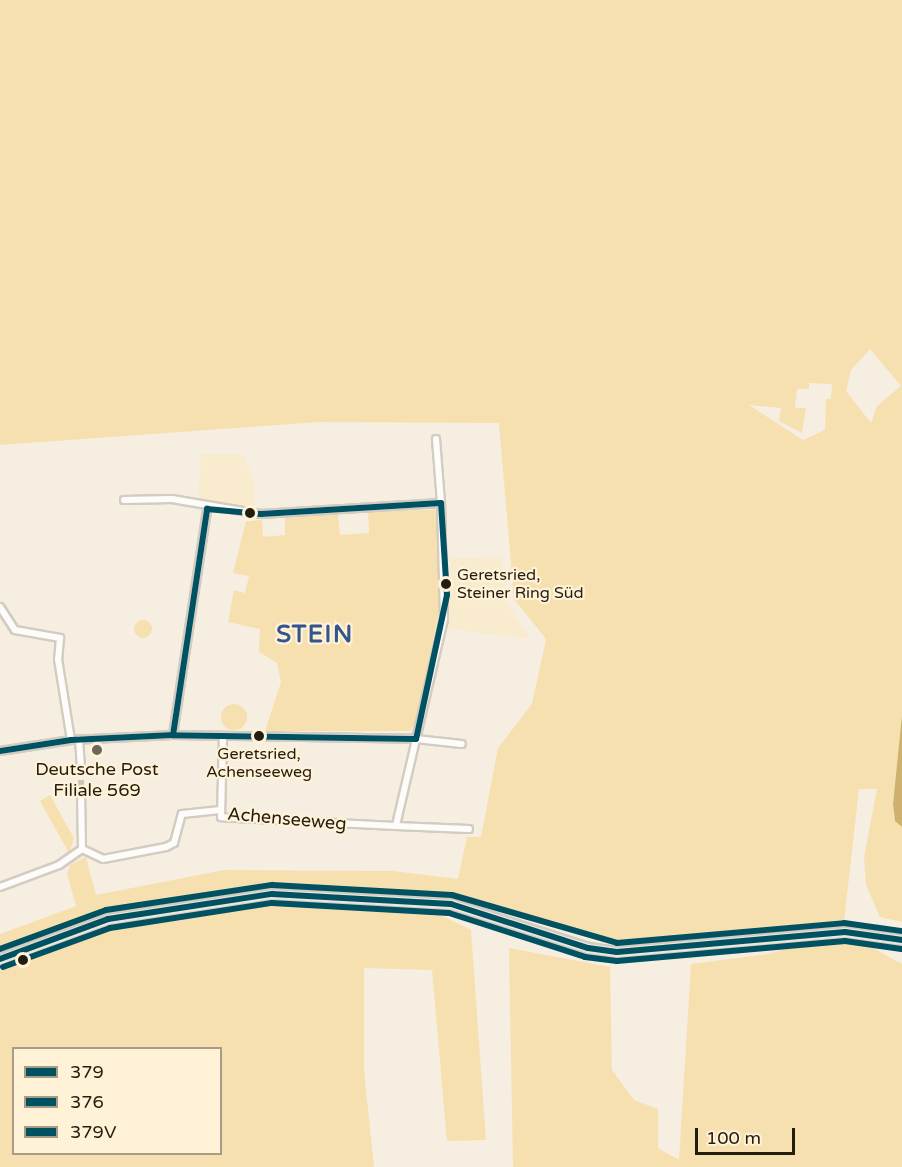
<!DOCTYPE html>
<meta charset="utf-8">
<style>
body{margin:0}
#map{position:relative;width:902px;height:1167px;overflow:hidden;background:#f6eee0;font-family:"Varela Round",sans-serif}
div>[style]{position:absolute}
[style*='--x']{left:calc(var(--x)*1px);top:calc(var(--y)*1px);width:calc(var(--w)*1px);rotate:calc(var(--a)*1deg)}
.built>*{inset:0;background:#f9ebcd}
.green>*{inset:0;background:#f7e0b0}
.round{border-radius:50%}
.water>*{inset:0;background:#ceb16c}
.minor-tunnel>*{height:6px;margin-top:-3px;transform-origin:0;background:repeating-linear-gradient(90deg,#ccc4b6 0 6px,transparent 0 9px)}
.roads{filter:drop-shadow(2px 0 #d3ccc0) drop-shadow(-2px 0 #d3ccc0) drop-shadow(0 2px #d3ccc0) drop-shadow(0 -2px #d3ccc0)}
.minor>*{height:6px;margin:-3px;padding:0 3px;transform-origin:3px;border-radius:3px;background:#fefcfa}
.primary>*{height:9px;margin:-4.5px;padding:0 4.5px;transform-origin:4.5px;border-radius:4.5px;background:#ece7dd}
.bus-1>*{height:6px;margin:-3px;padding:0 3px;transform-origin:3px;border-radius:3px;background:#005262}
.bus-2>*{height:6px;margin:-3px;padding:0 3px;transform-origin:3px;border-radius:3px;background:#005262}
.bus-3>*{height:6px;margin:-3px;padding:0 3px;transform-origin:3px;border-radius:3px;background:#005262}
.bus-4>*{height:6px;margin:-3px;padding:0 3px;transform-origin:3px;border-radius:3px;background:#005262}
.dots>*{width:16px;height:16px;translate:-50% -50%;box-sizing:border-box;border:3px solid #fff2d7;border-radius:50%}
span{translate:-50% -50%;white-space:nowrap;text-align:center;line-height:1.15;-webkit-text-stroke:4.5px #fff2d7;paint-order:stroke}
.bus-label{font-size:16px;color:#231d10}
.left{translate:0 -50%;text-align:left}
.poi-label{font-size:18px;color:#231d10}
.street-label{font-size:18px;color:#231d10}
.district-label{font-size:24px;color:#33558d;font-weight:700;letter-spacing:1.5px}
.legend{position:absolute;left:12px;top:1047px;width:210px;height:108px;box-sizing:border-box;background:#fff2d7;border:2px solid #a79d87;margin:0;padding:8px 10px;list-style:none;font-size:18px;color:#231d10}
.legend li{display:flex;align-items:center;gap:12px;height:30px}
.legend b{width:30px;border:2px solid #a79d87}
.scale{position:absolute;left:695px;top:1128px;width:100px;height:27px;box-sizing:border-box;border:3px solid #231d10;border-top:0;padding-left:8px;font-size:18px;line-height:21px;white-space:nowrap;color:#231d10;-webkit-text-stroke:4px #fff2d7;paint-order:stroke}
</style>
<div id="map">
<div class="built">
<i style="clip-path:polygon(201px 454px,243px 454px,255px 483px,254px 507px,198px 501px)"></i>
<i style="clip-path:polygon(502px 557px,503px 596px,530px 639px,448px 629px,451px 558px)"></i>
</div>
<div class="green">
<i style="clip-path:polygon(evenodd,0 0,902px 0,902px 715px,893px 804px,895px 821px,902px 827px,902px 922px,880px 917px,866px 885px,864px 857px,877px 789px,859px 789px,844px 922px,837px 928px,678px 946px,617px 946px,450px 897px,233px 888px,153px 901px,105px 914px,38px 943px,0 950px,0 934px,76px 906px,67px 874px,70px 865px,86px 857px,96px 895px,224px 870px,393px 871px,458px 879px,467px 837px,481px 837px,498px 748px,532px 704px,546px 639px,514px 599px,499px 423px,318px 422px,0 445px,0 0,870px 349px,901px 386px,877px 406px,871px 423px,846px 391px,851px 370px,870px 349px,0 0,809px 383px,832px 384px,831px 399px,826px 399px,825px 430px,803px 440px,749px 405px,781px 408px,779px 421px,802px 433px,806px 408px,795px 408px,797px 389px,809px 389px,809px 383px)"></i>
<i style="clip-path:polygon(437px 510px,443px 592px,417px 721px,410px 731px,265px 731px,281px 682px,277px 663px,259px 652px,260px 629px,228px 622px,234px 590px,245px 593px,249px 576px,233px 573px,246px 521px,262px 520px,263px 537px,285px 535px,285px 518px,338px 514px,340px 535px,369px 533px,368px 511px)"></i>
<i class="round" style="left:134px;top:620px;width:18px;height:18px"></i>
<i class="round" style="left:221px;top:704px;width:26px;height:26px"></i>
<i style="clip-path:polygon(50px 795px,74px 838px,69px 853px,40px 801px)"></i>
<i style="clip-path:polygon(evenodd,325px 899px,422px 906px,471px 930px,486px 1140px,447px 1141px,432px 970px,364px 968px,364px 1070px,374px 1167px,0 1167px,0 971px,52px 946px,139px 919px,325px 899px,14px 1048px,220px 1048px,220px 1154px,14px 1154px,14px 1048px)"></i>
<i style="clip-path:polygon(821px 938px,873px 948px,902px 964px,902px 1167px,513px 1167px,509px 948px,610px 967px,612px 1070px,634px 1100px,658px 1109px,658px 1148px,679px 1160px,691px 964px,768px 954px)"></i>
</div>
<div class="water">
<i style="clip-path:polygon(902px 715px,902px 827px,895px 821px,893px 804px)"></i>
</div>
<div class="minor-tunnel">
<i style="--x:81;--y:771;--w:20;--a:90"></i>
</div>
<div class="roads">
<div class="minor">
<i style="--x:436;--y:439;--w:64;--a:85.5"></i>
<i style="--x:124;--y:500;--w:48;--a:-1.2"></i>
<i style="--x:172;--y:499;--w:90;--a:9.6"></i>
<i style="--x:261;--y:514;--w:180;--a:-3.5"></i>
<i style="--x:441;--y:503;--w:116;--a:88.5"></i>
<i style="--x:444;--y:619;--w:212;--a:103.1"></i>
<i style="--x:396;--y:826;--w:175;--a:-177.1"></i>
<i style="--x:221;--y:817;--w:80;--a:-88.6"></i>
<i style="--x:0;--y:607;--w:27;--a:57"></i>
<i style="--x:15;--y:630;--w:46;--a:10.1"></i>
<i style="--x:60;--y:638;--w:21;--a:95"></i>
<i style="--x:58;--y:659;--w:82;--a:80.9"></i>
<i style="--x:173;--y:735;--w:229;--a:-81.4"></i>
<i style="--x:79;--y:739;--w:32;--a:86"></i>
<i style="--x:0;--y:751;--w:72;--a:-8.8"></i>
<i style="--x:71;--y:740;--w:102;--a:-2.8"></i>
<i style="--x:173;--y:735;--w:243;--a:0.9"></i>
<i style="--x:416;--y:739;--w:46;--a:6.2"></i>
<i style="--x:81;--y:791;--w:58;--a:89"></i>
<i style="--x:396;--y:826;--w:73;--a:2.4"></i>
<i style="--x:82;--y:849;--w:23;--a:25"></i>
<i style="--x:103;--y:859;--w:64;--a:-10.8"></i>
<i style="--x:166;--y:847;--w:9;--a:-27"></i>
<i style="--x:174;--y:843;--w:30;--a:-75"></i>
<i style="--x:182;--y:814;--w:36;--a:-6"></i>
<i style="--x:0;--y:887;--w:63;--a:-20.4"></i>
<i style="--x:59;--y:865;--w:28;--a:-35"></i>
</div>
<div class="primary">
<i style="--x:0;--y:959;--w:115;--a:-20.3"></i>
<i style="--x:108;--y:919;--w:166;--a:-8.7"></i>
<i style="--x:272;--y:894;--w:179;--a:3.2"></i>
<i style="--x:451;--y:904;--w:144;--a:17.8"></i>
<i style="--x:588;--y:948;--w:29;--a:8"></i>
<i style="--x:617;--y:952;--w:229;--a:-5"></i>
<i style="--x:845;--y:932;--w:58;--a:8"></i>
</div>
</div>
<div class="bus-1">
<i style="--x:0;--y:959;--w:115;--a:-20.3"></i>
<i style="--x:108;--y:919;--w:166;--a:-8.7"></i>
<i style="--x:272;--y:894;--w:179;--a:3.2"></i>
<i style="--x:451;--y:904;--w:144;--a:17.8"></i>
<i style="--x:588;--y:948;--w:29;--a:8"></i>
<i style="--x:617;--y:952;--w:229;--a:-5"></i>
<i style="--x:845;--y:932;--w:58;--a:8"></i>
</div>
<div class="bus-2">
<i style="--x:3;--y:967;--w:114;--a:-20"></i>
<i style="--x:110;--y:928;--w:164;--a:-8.8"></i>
<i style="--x:272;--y:903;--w:177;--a:3.2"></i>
<i style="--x:449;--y:913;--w:143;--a:17.9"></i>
<i style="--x:585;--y:957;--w:32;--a:7"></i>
<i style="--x:617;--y:961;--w:229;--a:-5"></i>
<i style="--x:845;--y:941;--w:57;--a:8.1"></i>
</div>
<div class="bus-3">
<i style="--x:0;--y:949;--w:113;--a:-20.2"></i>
<i style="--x:106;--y:910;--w:168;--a:-8.6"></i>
<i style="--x:272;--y:885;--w:180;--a:3.2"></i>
<i style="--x:452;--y:895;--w:172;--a:16.2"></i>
<i style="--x:617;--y:943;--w:228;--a:-5"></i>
<i style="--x:844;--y:923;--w:59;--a:7.9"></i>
</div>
<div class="bus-4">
<i style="--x:441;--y:503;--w:92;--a:86.3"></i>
<i style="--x:447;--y:595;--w:147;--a:102.1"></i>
<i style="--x:416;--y:739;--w:243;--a:-179.1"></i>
<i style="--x:173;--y:735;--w:229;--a:-81.4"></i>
<i style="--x:207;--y:509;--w:54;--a:5.3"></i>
<i style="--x:261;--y:514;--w:180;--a:-3.5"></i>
<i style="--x:0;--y:751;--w:72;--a:-8.8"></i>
<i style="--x:71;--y:740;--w:102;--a:-2.8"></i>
</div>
<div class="dots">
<i style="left:250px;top:513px;background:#231d10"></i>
<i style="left:446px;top:584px;background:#231d10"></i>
<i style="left:259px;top:736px;background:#231d10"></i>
<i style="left:97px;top:750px;background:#6d6659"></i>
<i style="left:23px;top:960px;background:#231d10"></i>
</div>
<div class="bus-label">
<span class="left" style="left:457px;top:584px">Geretsried,<br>Steiner Ring Süd</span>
<span style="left:259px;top:763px">Geretsried,<br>Achenseeweg</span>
</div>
<div class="poi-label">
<span style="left:97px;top:780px">Deutsche Post<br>Filiale 569</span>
</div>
<div class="street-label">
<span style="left:287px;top:819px;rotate:5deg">Achenseeweg</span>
</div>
<div class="district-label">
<span style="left:315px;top:635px">STEIN</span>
</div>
<ul class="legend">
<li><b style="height:8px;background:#005262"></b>379</li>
<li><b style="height:8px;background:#005262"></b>376</li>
<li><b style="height:8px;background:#005262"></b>379V</li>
</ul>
<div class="scale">100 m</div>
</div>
